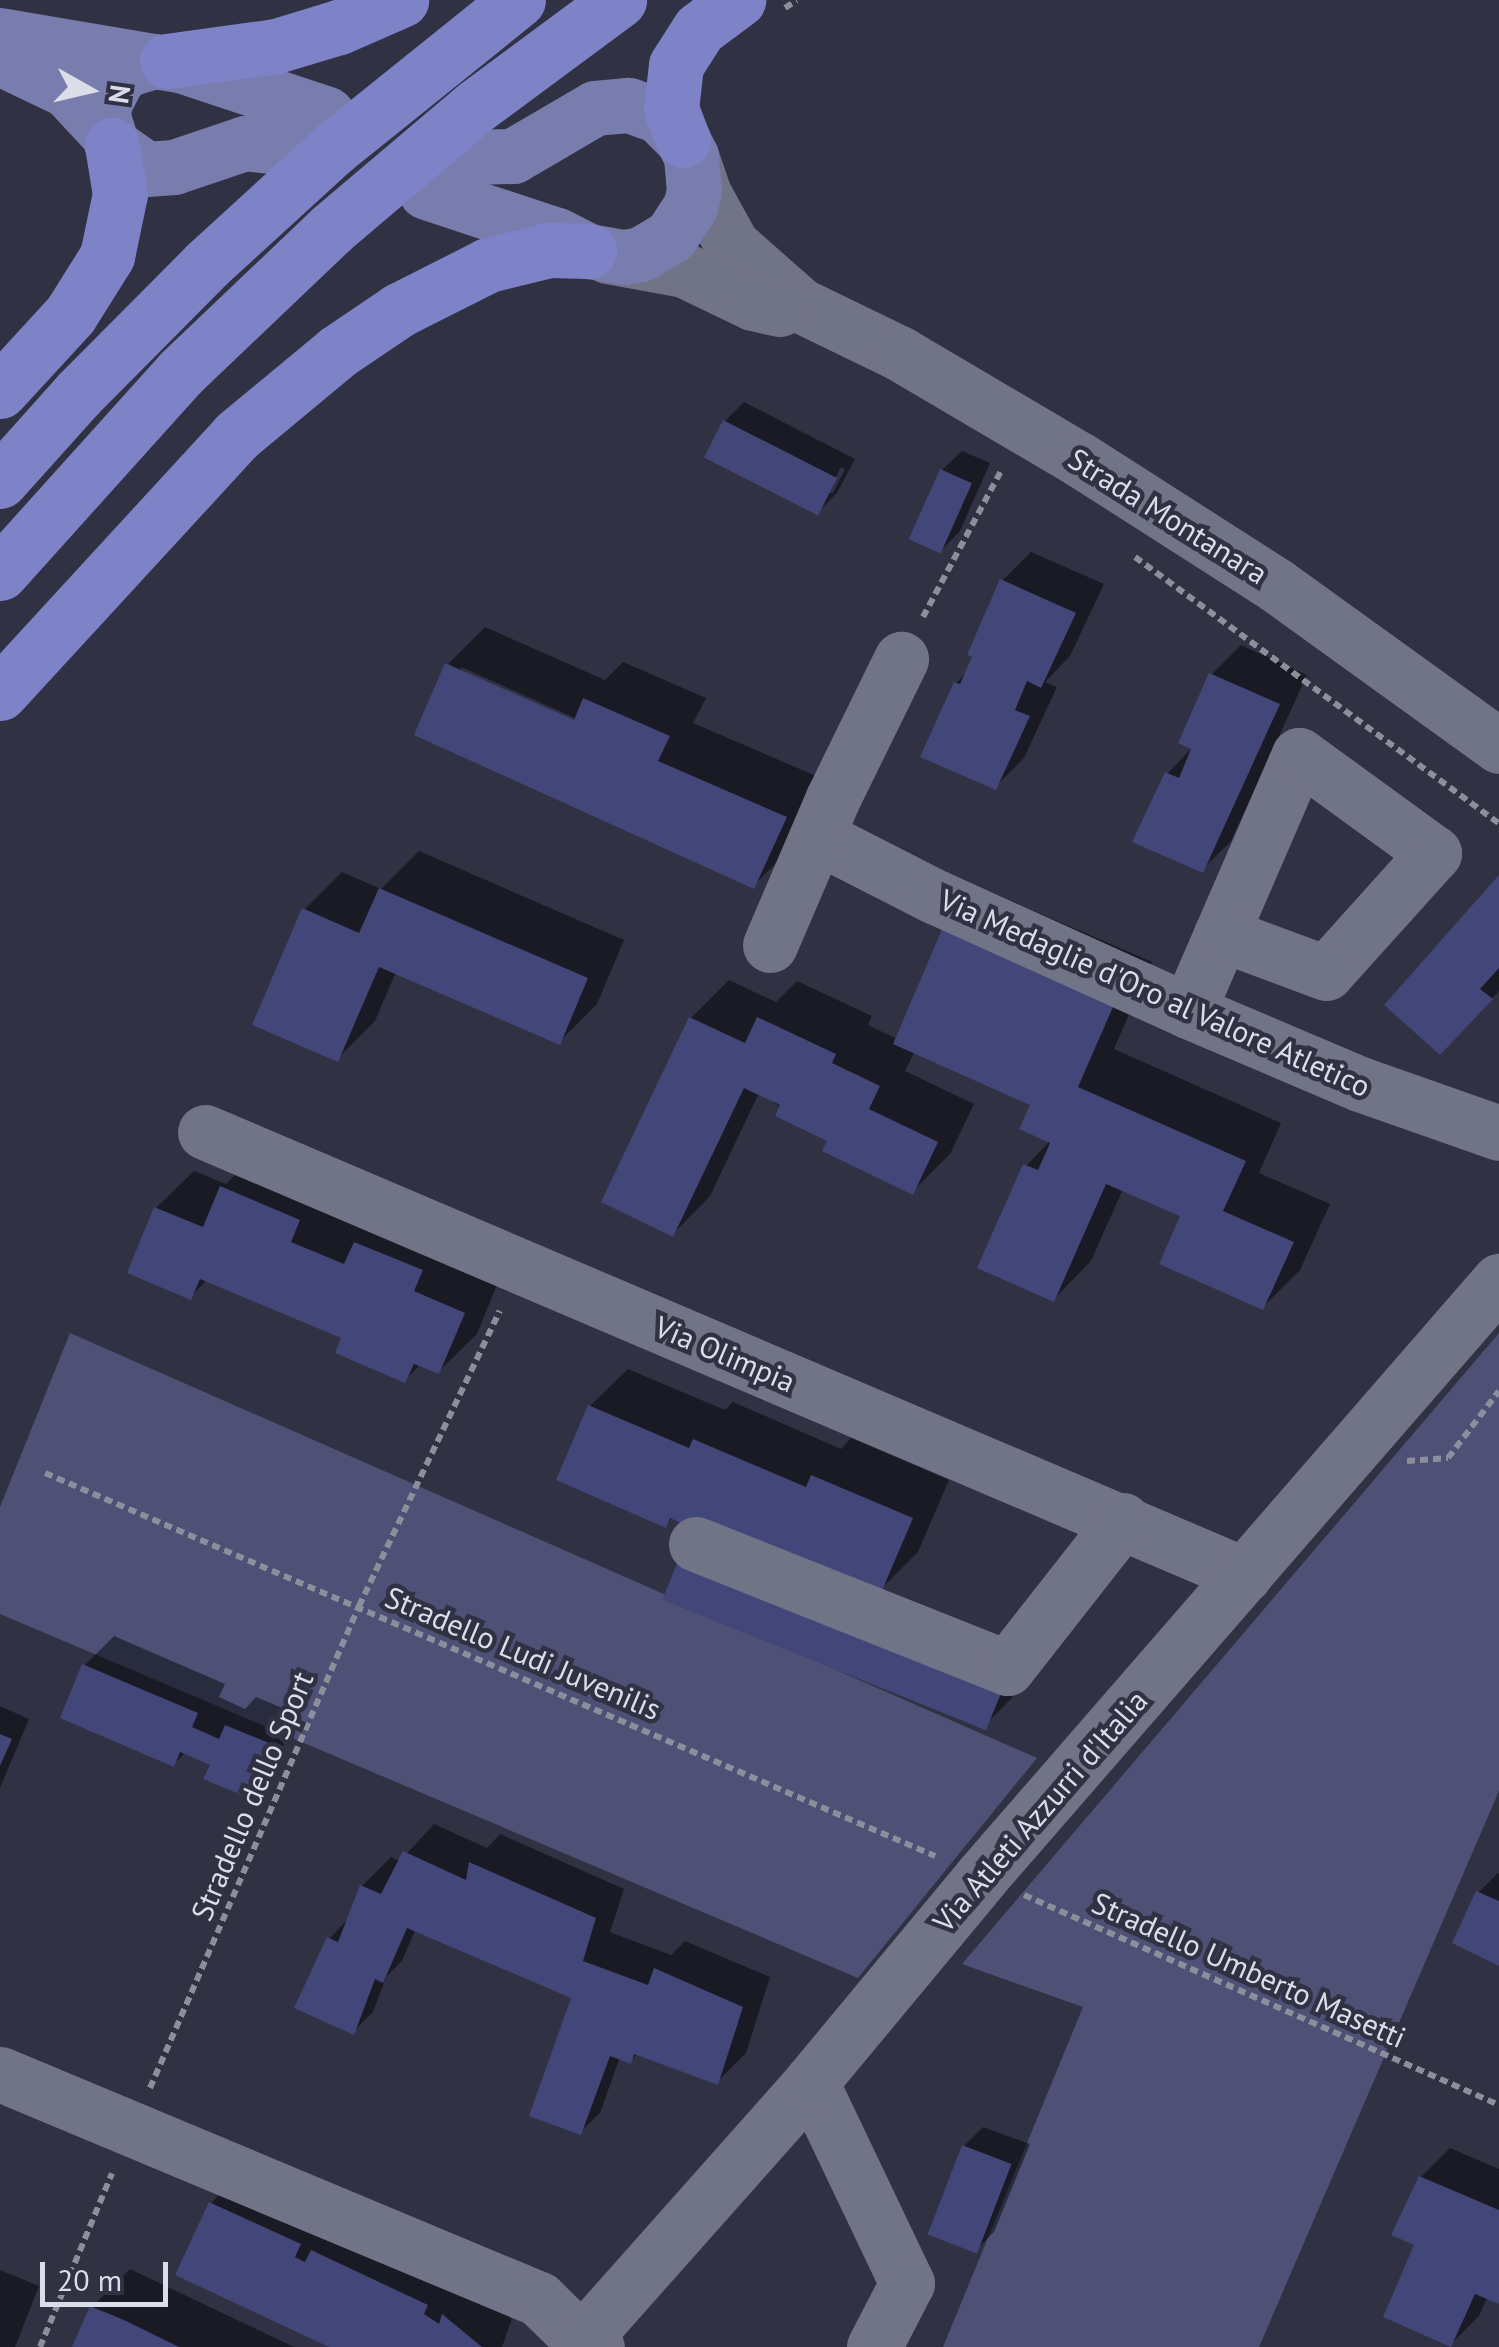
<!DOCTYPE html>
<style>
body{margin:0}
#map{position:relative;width:1499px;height:2347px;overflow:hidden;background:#303243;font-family:"PT Sans",sans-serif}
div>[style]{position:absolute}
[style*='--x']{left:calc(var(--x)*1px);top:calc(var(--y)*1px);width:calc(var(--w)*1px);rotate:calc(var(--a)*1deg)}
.green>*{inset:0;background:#4e5175}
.shadow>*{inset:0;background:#0007}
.building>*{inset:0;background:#434678;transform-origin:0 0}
.path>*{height:6px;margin-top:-3px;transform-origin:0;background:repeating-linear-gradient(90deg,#8c8e9b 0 8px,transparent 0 13px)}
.minor>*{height:55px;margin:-27.5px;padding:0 27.5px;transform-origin:27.5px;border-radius:27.5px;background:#717387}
.major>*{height:55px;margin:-27.5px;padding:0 27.5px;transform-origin:27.5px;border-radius:27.5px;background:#797dae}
.highway>*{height:55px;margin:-27.5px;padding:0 27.5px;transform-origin:27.5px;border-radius:27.5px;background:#7e83c8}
span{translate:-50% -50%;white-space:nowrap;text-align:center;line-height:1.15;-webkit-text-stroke:9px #303243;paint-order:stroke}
.street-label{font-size:30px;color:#dbdde8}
.north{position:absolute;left:40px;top:40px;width:100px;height:100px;-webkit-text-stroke:8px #303243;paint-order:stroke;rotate:98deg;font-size:28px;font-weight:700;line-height:40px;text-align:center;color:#dbdde8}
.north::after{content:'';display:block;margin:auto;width:35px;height:45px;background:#dbdde8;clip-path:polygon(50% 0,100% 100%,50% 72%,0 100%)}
.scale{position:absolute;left:40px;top:2262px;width:128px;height:45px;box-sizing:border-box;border:5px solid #dbdde8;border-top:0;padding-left:12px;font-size:30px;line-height:35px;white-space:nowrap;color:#dbdde8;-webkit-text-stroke:8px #303243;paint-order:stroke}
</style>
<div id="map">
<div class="green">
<i style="clip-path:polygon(70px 1333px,1037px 1758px,858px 1978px,0 1614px,0 1507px)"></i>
<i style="clip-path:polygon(1499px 1333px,1499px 1791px,1259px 2347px,943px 2347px,1083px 2007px,962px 1964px)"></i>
</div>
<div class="shadow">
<i style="clip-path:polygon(evenodd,744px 402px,855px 459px,837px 493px,818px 512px,725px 421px,744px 402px,841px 467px,845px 469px,833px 493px,827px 493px,841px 467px)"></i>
<i style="clip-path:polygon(962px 451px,990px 463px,960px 531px,941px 551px,942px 470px)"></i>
<i style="clip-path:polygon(1031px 552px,1104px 584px,1070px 656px,1045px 682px,1057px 687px,1024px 758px,995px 787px,956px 683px,970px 669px,1002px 581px)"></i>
<i style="clip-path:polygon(evenodd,485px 627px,605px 680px,623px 662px,706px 698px,693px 723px,823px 779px,791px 848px,753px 886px,448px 664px,485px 627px,461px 667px,586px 723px,584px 728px,461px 673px,461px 667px)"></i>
<i style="clip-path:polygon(1241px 645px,1307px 675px,1231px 841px,1202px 870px,1167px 774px,1193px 747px,1212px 674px)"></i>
<i style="clip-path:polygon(419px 851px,624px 940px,597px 1004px,559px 1042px,396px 972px,375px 1021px,337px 1059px,304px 910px,342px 872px,381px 889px)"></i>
<i style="clip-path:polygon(1499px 879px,1499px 991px,1469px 1023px)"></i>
<i style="clip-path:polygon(984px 889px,1152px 962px,1114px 1049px,1281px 1123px,1259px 1173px,1330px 1204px,1300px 1270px,1263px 1307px,1183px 1215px,1123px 1189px,1091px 1261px,1054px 1299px,1026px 1166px,1050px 1141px,1033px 1103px,915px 1051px,905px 1071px,974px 1104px,950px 1154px,912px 1192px,759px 1093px,710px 1196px,673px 1234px,605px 1201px,691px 1018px,729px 980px,776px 1002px,797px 981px,872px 1016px,868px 1025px,897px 1039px)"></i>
<i style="clip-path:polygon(260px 1150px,501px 1275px,477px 1334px,439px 1371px,421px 1364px,405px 1380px,345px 1336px,208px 1279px,190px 1297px,156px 1208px,194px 1171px,226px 1184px)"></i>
<i style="clip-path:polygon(628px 1369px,725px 1410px,733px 1402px,841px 1449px,851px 1438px,949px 1480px,918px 1552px,880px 1590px,1030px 1659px,1012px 1698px,983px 1727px,708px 1532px,673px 1517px,665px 1525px,590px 1406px)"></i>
<i style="clip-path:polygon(114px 1636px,225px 1684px,219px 1697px,245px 1709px,256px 1697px,297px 1714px,275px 1765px,246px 1794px,213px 1763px,186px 1752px,174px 1764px,85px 1665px)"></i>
<i style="clip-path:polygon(0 1706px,29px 1719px,0 1788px)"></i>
<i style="clip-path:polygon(434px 1824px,487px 1848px,500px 1834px,624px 1889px,610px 1932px,671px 1955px,685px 1941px,770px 1977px,746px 2053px,717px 2082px,638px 2053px,630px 2061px,620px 2057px,600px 2113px,580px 2132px,574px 1997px,416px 1928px,402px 1961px,386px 1977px,373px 2012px,353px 2032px,329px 1939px,348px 1919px,362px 1886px,391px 1857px,400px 1861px)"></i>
<i style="clip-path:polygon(1498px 1873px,1499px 1874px,1499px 1963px,1478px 1893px)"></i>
<i style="clip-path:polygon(983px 2127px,1030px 2144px,994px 2232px,974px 2252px,964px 2146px)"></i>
<i style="clip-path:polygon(1450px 2148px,1499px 2169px,1499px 2301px,1488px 2296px,1479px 2316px,1450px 2345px,1418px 2244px,1421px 2177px)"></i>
<i style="clip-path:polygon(240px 2174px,473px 2287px,512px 2319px,502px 2347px,330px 2347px,211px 2203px)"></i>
<i style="clip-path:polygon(130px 2269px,294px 2347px,75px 2347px,92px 2307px)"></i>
<i style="clip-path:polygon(0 2270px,39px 2286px,15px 2347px,0 2347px)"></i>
</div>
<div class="building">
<i style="left:723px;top:420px;width:128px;height:42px;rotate:27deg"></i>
<i style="left:940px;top:469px;width:35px;height:77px;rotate:24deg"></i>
<i style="clip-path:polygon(1000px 579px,1076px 613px,1041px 688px,1027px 681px,1015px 710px,1030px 716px,996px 790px,920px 757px,954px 682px,960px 684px,972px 657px,967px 655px)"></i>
<i style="clip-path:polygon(445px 663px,574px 720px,583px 698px,670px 736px,658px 761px,787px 817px,754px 889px,414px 735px)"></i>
<i style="clip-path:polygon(1209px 673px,1280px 704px,1203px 873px,1132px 842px,1165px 772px,1179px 778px,1191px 749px,1178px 743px)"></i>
<i style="clip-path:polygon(1499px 875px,1499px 968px,1480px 989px,1493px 999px,1440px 1055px,1384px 1005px)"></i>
<i style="clip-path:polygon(379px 888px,588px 978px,560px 1045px,379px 967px,338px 1062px,252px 1025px,302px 908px,359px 933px)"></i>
<i style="clip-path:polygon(944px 925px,1116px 1000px,1078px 1087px,1246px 1161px,1223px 1211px,1294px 1242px,1263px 1310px,1159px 1264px,1180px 1216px,1106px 1184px,1054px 1302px,977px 1268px,1023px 1164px,1038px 1170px,1050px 1143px,1019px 1129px,1030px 1105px,893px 1044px)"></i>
<i style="clip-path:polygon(689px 1017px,745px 1043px,757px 1017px,836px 1054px,832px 1063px,880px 1086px,869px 1109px,938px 1142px,913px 1195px,822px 1151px,827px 1141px,775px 1116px,780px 1105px,744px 1088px,673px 1237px,601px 1202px)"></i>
<i style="clip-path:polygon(220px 1186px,300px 1220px,291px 1242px,344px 1264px,354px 1242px,423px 1270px,414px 1291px,465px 1313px,439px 1374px,414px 1364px,405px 1383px,335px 1353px,341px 1338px,200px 1279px,191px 1300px,127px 1273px,154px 1207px,203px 1227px)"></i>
<i style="clip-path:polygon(588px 1405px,689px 1448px,693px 1439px,806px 1487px,811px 1475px,913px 1518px,881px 1593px,777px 1564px,670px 1518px,666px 1528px,556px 1480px)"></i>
<i style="left:680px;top:1556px;width:349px;height:47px;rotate:22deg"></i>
<i style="clip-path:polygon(82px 1664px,198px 1713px,192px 1727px,219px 1739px,225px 1725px,269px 1743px,247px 1797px,203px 1779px,210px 1765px,180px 1752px,174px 1767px,60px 1718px)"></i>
<i style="clip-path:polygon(0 1734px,12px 1739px,0 1766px)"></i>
<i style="clip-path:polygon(403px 1851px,466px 1880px,469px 1862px,596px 1918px,583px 1961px,648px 1985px,654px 1968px,743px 2007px,718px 2085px,634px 2054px,631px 2064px,610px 2056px,581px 2135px,529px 2116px,571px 1998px,407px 1928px,383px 1983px,375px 1979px,354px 2035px,294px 2008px,327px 1937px,338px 1942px,360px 1885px,381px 1894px)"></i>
<i style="clip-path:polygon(1476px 1891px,1499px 1901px,1499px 1966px,1452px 1943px)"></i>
<i style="left:962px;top:2145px;width:53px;height:96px;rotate:21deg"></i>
<i style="clip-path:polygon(1419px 2176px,1499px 2210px,1499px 2304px,1475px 2294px,1451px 2347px,1383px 2317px,1414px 2245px,1391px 2235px)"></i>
<i style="clip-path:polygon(209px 2202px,301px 2244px,295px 2257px,305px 2262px,311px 2250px,428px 2305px,424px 2314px,439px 2324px,442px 2314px,482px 2347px,329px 2347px,175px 2275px)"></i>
<i style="clip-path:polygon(90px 2306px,124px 2320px,179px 2347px,72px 2347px)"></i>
</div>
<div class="path">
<i style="--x:785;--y:8;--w:14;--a:-34"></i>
<i style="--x:1135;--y:557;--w:451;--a:36.2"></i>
<i style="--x:923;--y:617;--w:168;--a:-61.9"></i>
<i style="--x:1407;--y:1461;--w:41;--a:-4.2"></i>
<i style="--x:1448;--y:1458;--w:84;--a:-52.7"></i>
<i style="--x:45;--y:1473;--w:969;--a:23.28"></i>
<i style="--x:1024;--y:1895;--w:519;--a:23.85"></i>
<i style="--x:150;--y:2088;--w:525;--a:-66.56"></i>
<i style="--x:359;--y:1606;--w:327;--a:-64.5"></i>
<i style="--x:40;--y:2347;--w:188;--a:-67.5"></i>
</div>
<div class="minor">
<i style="--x:691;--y:156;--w:40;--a:71.1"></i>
<i style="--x:704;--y:194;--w:58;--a:61.2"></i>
<i style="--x:732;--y:245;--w:91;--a:41.4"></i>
<i style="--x:800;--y:305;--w:110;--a:25.9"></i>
<i style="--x:899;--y:353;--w:209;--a:30.5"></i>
<i style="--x:1079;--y:459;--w:234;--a:32.6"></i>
<i style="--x:1276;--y:585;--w:275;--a:35.8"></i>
<i style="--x:607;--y:256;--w:78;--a:10.3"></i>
<i style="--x:684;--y:270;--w:76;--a:25.6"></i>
<i style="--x:753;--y:303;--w:27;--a:13"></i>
<i style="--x:818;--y:837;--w:132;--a:27"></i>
<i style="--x:936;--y:897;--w:277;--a:24.3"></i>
<i style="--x:1188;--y:1011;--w:187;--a:23"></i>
<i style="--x:1360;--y:1084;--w:147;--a:19.4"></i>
<i style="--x:770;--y:945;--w:160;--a:-66.8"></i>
<i style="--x:833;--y:798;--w:155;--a:-63.9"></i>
<i style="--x:1188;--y:1011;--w:279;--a:-66.6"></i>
<i style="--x:1299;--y:755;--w:167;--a:36"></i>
<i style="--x:1434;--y:853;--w:161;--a:132"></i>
<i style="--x:1326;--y:973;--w:112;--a:-159.6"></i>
<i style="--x:205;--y:1132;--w:1130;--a:23.07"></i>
<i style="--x:696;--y:1544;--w:335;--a:21.7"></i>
<i style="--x:1007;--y:1668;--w:188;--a:-51.9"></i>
<i style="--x:0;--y:2074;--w:584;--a:22.66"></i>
<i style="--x:539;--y:2299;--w:60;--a:44.3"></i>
<i style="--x:582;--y:2341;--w:16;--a:22"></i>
<i style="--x:811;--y:2082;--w:223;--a:64.5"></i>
<i style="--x:907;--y:2283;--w:72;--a:117.3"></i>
<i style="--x:576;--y:2347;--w:354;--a:-48.4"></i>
<i style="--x:811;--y:2082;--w:266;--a:-50.3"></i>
<i style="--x:981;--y:1877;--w:790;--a:-49.01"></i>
</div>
<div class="major">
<i style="--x:0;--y:35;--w:156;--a:9.6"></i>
<i style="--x:0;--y:58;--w:74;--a:25.5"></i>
<i style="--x:67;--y:90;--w:57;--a:47.1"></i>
<i style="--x:288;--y:148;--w:43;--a:-173.4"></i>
<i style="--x:245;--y:143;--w:75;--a:161.3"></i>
<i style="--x:174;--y:167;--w:28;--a:176"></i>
<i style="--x:146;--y:169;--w:42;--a:-144.8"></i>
<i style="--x:112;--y:145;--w:28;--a:-108"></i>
<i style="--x:103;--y:118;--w:14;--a:-86"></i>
<i style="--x:104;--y:104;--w:29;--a:-63"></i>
<i style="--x:117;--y:78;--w:14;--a:-39"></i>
<i style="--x:128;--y:69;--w:27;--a:-17"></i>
<i style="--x:154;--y:61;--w:26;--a:9"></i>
<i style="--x:180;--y:65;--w:155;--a:18.4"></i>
<i style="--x:426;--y:192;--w:138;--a:18.2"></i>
<i style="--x:557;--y:235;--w:36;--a:27"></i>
<i style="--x:589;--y:251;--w:36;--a:10"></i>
<i style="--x:624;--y:257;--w:17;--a:-10"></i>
<i style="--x:641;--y:254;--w:35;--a:-31"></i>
<i style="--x:671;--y:236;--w:35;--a:-57"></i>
<i style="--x:690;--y:207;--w:16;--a:-76"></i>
<i style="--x:694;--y:191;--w:35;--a:-95"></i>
<i style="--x:691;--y:156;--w:18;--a:-117"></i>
<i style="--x:683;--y:140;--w:34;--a:-135"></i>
<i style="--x:659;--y:116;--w:33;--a:-160"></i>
<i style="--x:628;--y:105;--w:33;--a:175"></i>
<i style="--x:595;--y:108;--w:95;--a:149.7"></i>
<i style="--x:513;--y:156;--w:45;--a:178.7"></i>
</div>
<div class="highway">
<i style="--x:167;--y:61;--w:110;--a:-7.8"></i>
<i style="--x:276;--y:46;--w:66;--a:-16.8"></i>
<i style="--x:339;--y:27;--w:68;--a:-23.5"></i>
<i style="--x:683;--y:140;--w:33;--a:-111"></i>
<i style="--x:671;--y:109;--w:44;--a:-83.5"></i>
<i style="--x:676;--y:65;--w:43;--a:-57.4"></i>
<i style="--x:699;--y:29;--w:49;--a:-36.6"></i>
<i style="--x:0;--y:391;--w:103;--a:-47.4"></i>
<i style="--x:70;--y:315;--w:70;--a:-57.9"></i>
<i style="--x:107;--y:256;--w:63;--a:-78.2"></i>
<i style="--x:120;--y:194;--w:50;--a:-99.3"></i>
<i style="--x:0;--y:481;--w:117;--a:-48.1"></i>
<i style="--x:78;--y:394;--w:183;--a:-45.2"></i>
<i style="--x:207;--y:264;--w:172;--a:-42.4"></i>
<i style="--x:334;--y:148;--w:236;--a:-38.8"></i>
<i style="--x:0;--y:573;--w:270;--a:-48"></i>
<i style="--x:181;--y:372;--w:207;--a:-43.6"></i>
<i style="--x:331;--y:229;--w:190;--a:-40.3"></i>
<i style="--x:476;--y:106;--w:178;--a:-36.5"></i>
<i style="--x:0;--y:693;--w:349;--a:-47.4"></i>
<i style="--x:236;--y:436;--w:131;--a:-39.7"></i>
<i style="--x:337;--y:352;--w:75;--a:-34.1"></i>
<i style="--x:399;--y:310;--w:100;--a:-26.8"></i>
<i style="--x:488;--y:265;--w:63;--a:-13.8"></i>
<i style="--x:549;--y:250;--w:40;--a:1.4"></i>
</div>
<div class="street-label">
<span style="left:1168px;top:516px;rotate:32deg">Strada Montanara</span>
<span style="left:1155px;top:993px;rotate:24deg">Via Medaglie d'Oro al Valore Atletico</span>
<span style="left:725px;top:1354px;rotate:23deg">Via Olimpia</span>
<span style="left:523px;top:1653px;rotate:23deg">Stradello Ludi Juvenilis</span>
<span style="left:252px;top:1796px;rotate:-67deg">Stradello dello Sport</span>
<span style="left:1040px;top:1811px;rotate:-49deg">Via Atleti Azzurri d'Italia</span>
<span style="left:1249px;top:1970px;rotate:24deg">Stradello Umberto Masetti</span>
</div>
<div class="north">N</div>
<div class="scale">20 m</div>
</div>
